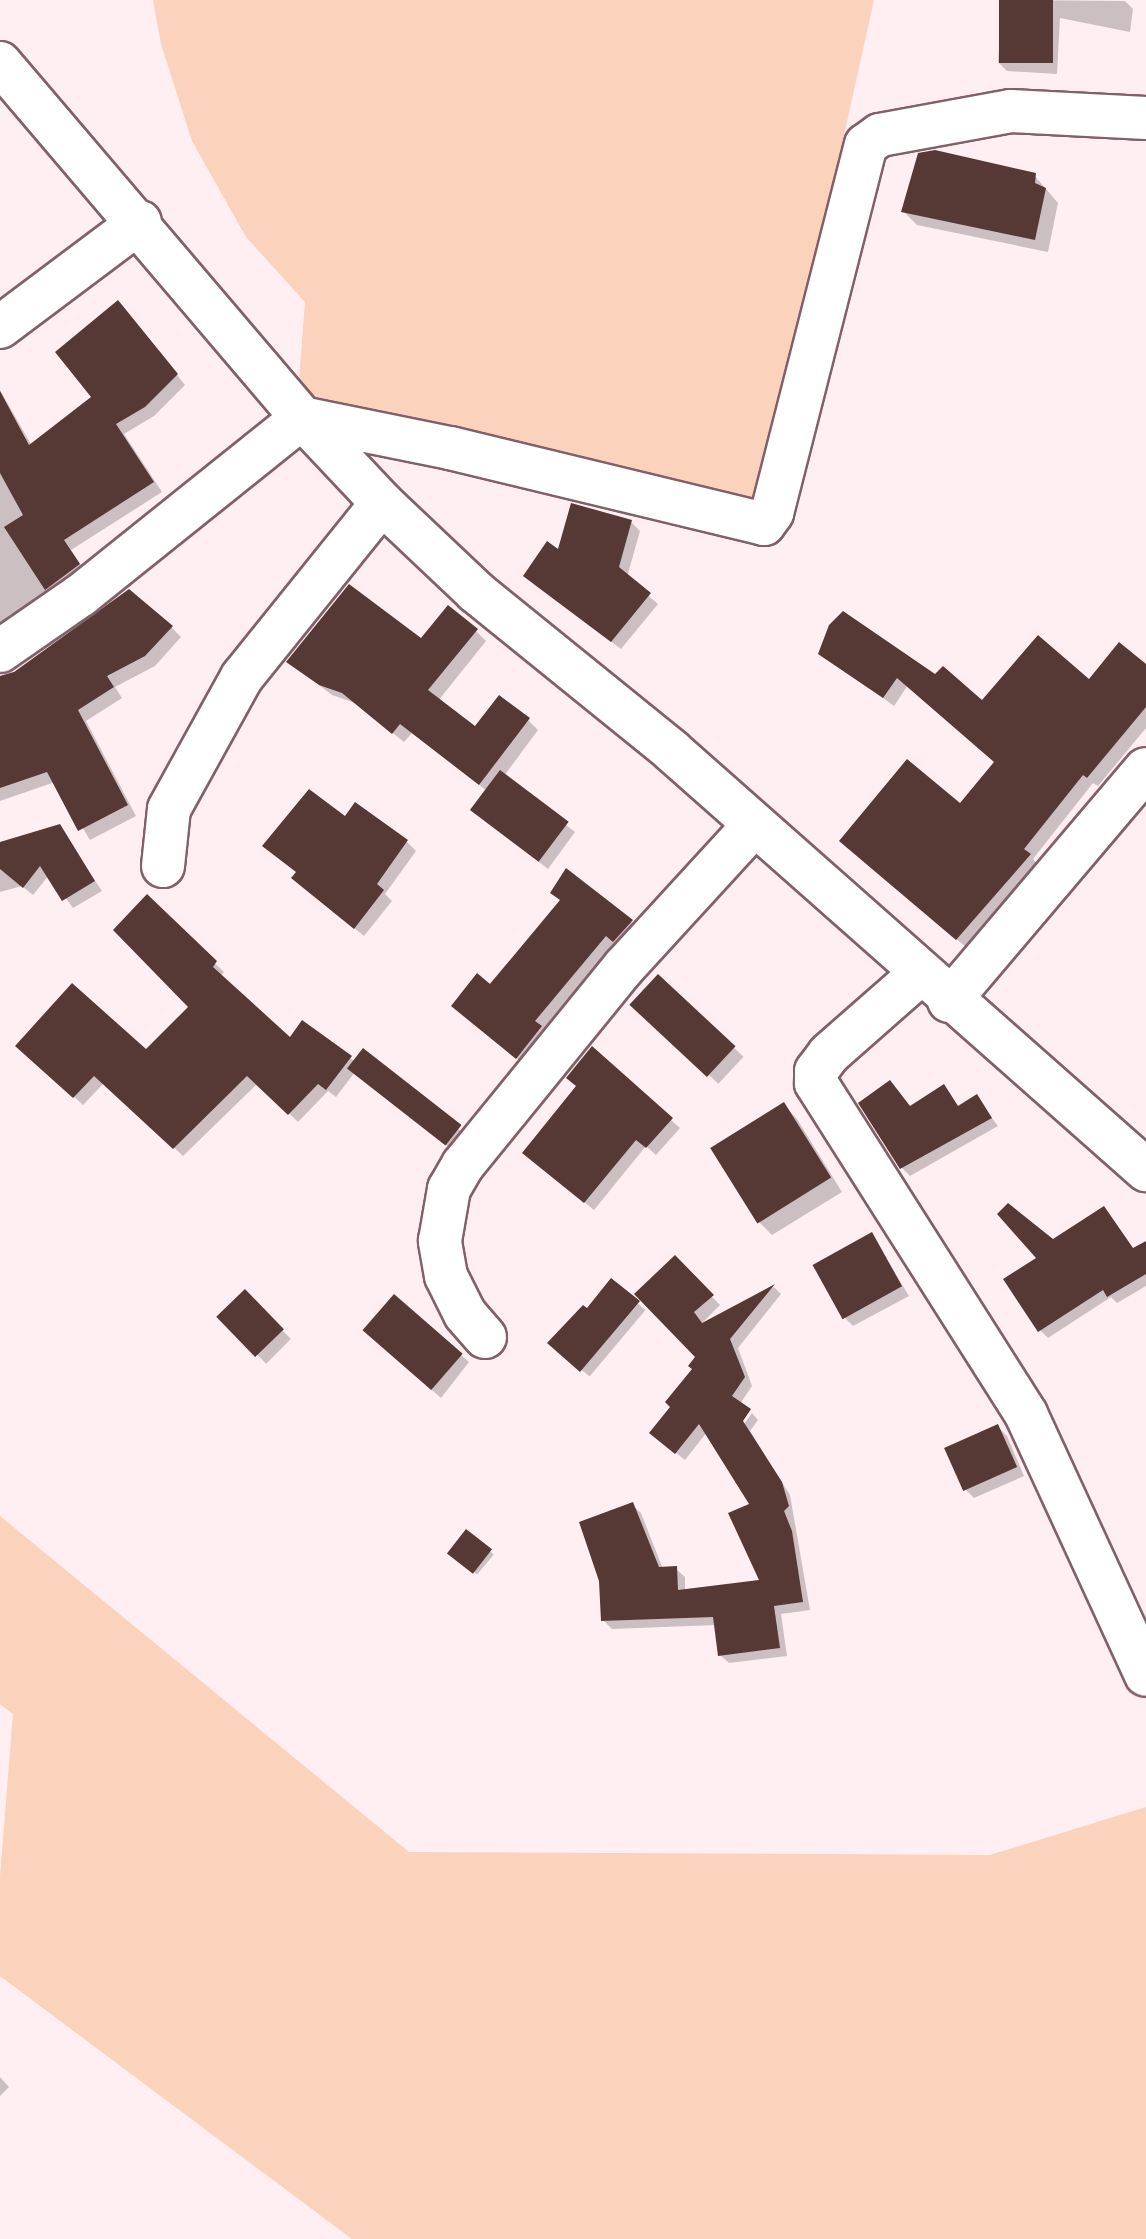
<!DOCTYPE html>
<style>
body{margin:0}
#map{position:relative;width:1146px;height:2239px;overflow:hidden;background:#ffeff3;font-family:"Alegreya Sans",sans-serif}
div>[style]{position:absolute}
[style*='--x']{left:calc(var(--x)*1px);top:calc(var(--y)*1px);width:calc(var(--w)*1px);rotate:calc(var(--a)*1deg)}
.green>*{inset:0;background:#fbd2bc}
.shadow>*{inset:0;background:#0003;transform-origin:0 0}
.building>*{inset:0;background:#563835;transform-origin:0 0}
.roads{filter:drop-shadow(2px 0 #816069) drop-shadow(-2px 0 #816069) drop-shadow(0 2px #816069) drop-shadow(0 -2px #816069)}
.street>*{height:42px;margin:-21px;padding:0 21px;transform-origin:21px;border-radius:21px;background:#fff}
span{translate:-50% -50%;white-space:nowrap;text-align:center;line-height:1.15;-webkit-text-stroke:10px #ffeff3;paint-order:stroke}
</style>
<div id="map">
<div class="green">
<i style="clip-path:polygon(153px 0,874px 0,755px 536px,297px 406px,305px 302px,246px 237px,192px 141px,161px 44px)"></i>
<i style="clip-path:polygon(0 1516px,409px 1852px,990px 1855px,1146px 1807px,1146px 2239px,352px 2239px,0 1976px,0 1876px,13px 1714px,0 1704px)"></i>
</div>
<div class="shadow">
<i style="clip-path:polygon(1002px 0,1125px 1px,1133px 9px,1130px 32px,1060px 18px,1057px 74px,1007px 71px,998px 62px)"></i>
<i style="clip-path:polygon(1034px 175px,1058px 203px,1048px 252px,917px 225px,904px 212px)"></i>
<i style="clip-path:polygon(128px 313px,185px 385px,154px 416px,124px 434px,162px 492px,71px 550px,87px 574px,0 636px,0 390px,32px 446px,95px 397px)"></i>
<i style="clip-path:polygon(631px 522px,640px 531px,627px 577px,658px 604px,621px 649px,535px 585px,560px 552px)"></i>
<i style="clip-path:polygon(171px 627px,181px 637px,155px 666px,115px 687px,122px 698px,86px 721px,136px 816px,90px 840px,55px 782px,0 801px,0 676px)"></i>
<i style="clip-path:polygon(476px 631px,486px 641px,438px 701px,475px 730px,528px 720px,538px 730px,504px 776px,575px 832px,548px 869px,482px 818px,487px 791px,412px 733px,404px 742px,355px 703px,332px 695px,289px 662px)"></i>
<i style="clip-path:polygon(821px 653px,936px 678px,982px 704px,1146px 667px,1146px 728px,1098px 786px,1093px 783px,1033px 859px,1039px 866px,967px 948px,852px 851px,960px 807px,997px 763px,908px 685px,894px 706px)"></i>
<i style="clip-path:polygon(345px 820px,407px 842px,416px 851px,385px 894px,392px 901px,364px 936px,303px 887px,298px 873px)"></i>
<i style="clip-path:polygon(59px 827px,102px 891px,73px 908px,49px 875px,33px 895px,22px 886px,0 892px,0 845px)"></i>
<i style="clip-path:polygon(567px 872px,641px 930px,624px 949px,616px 943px,543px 1031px,549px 1037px,526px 1066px,463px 1014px,562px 901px)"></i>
<i style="clip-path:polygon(147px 898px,224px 972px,220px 977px,290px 1040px,350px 1058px,469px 1136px,456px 1153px,355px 1072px,336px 1097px,328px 1091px,298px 1122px,258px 1083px,183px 1156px,104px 1083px,83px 1105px,27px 1054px,146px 1052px,191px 1007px)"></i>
<i style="left:658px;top:977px;width:117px;height:37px;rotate:43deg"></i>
<i style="clip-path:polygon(944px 1087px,959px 1108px,976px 1097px,998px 1126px,910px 1176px,902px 1168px,911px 1108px)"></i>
<i style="clip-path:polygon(784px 1105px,797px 1119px,842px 1192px,772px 1235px,758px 1221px)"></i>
<i style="clip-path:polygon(671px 1120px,680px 1128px,656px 1155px,646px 1146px,594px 1210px,534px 1161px)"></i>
<i style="clip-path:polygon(872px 1235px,909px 1296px,853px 1326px,844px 1317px)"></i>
<i style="clip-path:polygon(1053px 1242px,1134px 1251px,1146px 1244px,1146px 1286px,1117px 1303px,1111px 1297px,1048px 1338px,1040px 1330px,1040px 1258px)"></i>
<i style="clip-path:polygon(674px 1258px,720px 1305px,696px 1329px,774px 1287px,781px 1294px,738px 1348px,752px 1386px,740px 1404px,738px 1432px,752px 1413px,758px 1420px,750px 1431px,790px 1495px,810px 1610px,781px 1614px,787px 1656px,729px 1663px,720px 1655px,716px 1625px,612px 1629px,603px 1620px,632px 1505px,641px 1513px,663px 1569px,676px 1569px,685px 1577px,685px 1592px,763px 1582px,753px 1505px,707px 1432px,685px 1460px,661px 1441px,698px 1356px)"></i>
<i style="left:611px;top:1281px;width:45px;height:87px;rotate:40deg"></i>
<i style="left:245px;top:1293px;width:65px;height:35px;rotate:45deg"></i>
<i style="clip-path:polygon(394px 1298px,469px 1362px,441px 1398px,372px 1337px)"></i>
<i style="clip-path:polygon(998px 1427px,1007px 1436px,1024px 1476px,974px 1498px,965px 1489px)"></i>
<i style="left:467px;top:1532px;width:35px;height:26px;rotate:40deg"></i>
<i style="clip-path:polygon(0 2077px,9px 2087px,0 2096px)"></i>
</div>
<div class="building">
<i style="left:999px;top:0;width:54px;height:63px"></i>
<i style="clip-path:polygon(935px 150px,1036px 173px,1035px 183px,1046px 188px,1035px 240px,901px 212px,918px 153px)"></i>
<i style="clip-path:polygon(118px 300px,178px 374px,145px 407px,116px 424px,154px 482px,64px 540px,80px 564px,45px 590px,4px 527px,23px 515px,0 473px,0 391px,29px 445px,91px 397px,55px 352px)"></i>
<i style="clip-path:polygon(571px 503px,632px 520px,619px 567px,651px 593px,611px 642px,523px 576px,547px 541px,558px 549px)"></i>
<i style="clip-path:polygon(349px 584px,421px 638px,448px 605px,478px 629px,428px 690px,475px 726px,499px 695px,530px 718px,479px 785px,400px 724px,392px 734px,342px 693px,319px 685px,286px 662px)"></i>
<i style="clip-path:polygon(129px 589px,173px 626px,145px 656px,107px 676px,114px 687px,78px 710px,128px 805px,78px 831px,47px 772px,0 788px,0 676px,14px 672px)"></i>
<i style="clip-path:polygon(843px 611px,935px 674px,943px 666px,982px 700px,1038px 635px,1089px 679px,1119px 642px,1146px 664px,1146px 707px,1087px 778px,1083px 775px,1024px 849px,1031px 854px,956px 940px,839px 841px,907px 759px,960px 803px,994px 762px,897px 678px,883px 698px,818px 654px,829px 625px)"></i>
<i style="left:500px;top:770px;width:86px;height:50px;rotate:37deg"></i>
<i style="clip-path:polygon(309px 789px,345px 816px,355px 802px,408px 840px,377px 884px,384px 890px,354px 929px,291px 878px,296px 872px,262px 846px)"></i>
<i style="clip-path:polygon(60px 824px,95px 881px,62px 901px,40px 866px,23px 888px,0 869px,0 842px)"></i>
<i style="clip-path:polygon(566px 868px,633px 920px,613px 942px,606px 936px,535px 1021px,542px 1026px,516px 1059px,451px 1006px,477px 973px,490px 984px,560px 900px,550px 893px)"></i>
<i style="clip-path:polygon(147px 894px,217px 961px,213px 967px,290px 1037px,302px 1020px,352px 1056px,326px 1090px,318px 1084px,288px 1115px,247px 1076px,173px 1149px,94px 1076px,73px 1098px,15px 1046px,72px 983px,146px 1049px,188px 1007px,113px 930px)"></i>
<i style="left:658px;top:974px;width:106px;height:42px;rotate:43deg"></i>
<i style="clip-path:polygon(592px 1046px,673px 1118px,646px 1148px,636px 1140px,584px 1203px,522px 1153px,576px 1086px,566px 1078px)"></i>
<i style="left:363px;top:1048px;width:125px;height:26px;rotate:38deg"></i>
<i style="clip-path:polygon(890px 1080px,910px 1106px,944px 1084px,958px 1106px,977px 1094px,992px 1118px,900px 1169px,858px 1103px)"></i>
<i style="left:784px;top:1102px;width:89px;height:87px;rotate:58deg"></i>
<i style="clip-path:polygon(1008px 1203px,1053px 1239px,1104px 1206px,1133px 1248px,1146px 1241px,1146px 1274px,1107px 1297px,1103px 1290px,1038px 1332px,1003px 1279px,1036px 1258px,997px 1214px)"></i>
<i style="left:872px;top:1232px;width:62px;height:68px;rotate:61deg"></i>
<i style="clip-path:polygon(675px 1255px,714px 1295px,694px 1312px,702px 1323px,775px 1284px,730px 1339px,745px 1377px,732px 1396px,751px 1409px,743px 1421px,782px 1482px,789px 1506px,784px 1511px,792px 1531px,803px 1602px,774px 1606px,780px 1648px,718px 1656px,713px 1617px,601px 1621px,599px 1581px,579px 1522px,633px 1502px,659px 1567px,677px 1566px,678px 1590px,759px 1580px,728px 1513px,749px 1504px,699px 1424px,675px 1454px,649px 1433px,670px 1407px,665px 1402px,692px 1369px,688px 1366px,695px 1357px,634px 1294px)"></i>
<i style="clip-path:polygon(611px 1278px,640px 1301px,580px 1372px,547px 1343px,583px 1305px,587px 1308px)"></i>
<i style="left:245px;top:1289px;width:56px;height:40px;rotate:46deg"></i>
<i style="left:394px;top:1294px;width:91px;height:48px;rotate:41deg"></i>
<i style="left:998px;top:1424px;width:47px;height:59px;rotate:66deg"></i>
<i style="left:466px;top:1529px;width:33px;height:31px;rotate:38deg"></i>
</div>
<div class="roads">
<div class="street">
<i style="--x:0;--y:63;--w:466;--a:49.6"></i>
<i style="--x:302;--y:418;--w:117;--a:46.7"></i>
<i style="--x:382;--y:503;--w:129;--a:43.4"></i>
<i style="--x:476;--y:592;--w:252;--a:39"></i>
<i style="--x:672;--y:751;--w:633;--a:41.48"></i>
<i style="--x:0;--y:327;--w:175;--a:-36.9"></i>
<i style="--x:0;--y:651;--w:98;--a:-34.7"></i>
<i style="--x:81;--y:595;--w:283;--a:-38.7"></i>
<i style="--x:302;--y:418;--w:151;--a:11.5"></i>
<i style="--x:450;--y:448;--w:323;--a:13.6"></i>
<i style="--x:764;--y:524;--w:14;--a:-54"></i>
<i style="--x:772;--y:513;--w:380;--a:-75.7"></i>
<i style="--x:866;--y:145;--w:17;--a:-36"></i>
<i style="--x:880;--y:135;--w:133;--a:-10.4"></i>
<i style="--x:1011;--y:111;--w:135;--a:3"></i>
<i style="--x:163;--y:866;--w:57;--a:-84"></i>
<i style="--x:169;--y:809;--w:151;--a:-61.1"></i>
<i style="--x:242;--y:677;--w:223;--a:-51.2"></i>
<i style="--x:920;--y:974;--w:121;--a:138.7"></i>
<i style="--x:829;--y:1054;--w:21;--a:127"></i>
<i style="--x:816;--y:1071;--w:12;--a:90"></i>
<i style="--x:816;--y:1083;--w:392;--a:57.6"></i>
<i style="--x:1026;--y:1414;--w:287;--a:65.3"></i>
<i style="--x:949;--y:1001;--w:304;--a:-49.7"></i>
<i style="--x:485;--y:1337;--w:30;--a:-131"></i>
<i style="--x:465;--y:1314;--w:42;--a:-116.6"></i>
<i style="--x:446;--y:1276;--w:36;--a:-100"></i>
<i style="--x:440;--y:1241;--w:53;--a:-80.2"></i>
<i style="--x:449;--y:1189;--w:28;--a:-60"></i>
<i style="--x:463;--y:1165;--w:255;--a:-50.9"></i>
<i style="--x:624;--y:967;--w:193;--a:-47.5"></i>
</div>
</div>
</div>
